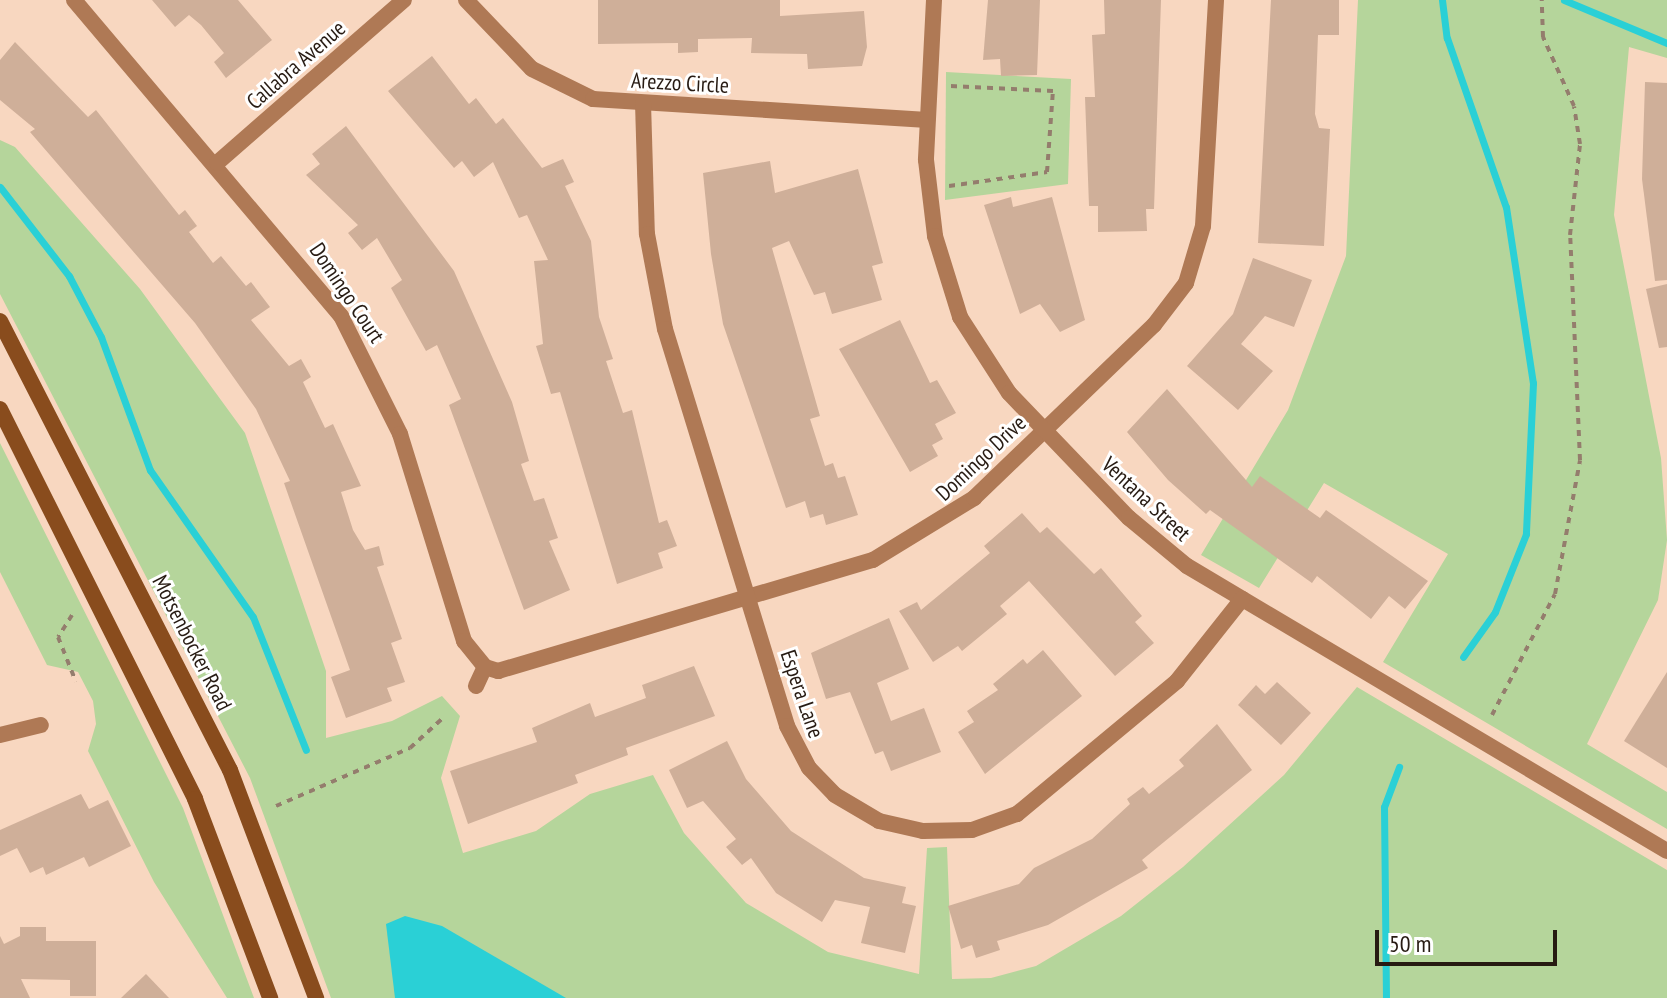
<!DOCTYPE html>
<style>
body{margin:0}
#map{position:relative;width:1667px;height:998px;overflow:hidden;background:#f8d7c0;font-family:"PT Sans Narrow",sans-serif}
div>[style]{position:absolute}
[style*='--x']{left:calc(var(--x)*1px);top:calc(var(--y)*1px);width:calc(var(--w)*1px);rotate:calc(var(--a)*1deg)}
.green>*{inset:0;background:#b5d59b}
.water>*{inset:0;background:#2ad0d6}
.stream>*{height:7px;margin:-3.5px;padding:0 3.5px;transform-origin:3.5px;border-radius:3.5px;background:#2ad0d6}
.building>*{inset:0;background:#cfaf99}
.path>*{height:4px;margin-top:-2px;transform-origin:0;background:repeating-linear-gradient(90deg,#947d6d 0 6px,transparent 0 12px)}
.minor>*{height:16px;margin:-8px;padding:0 8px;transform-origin:8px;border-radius:8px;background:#af7955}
.secondary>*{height:16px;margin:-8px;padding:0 8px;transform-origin:8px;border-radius:8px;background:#894c1d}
span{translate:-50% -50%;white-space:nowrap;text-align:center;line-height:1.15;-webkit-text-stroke:6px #fff;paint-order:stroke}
.street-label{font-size:22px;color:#271b13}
.scale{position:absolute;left:1375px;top:930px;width:182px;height:36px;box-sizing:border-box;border:4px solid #271b13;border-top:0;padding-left:10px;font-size:24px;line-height:28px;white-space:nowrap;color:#271b13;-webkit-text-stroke:6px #fff;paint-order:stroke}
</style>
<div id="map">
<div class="green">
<i style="clip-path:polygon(1358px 0,1667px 0,1667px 58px,1629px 47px,1614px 215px,1661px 458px,1667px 540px,1658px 600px,1587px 744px,1667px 792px,1667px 829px,1383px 662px,1448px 554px,1324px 483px,1259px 588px,1201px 555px,1288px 410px,1346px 256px)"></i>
<i style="clip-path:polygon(946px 72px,1071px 79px,1068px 184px,945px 200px)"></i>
<i style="clip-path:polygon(0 140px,15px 147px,140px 289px,245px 433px,326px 671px,326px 738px,392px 721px,442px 696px,460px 716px,441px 778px,463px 853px,536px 831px,590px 794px,653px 775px,684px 833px,746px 903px,828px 952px,919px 974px,927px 848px,947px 847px,952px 979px,991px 978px,1036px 966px,1121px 916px,1183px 867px,1284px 775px,1357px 687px,1667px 870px,1667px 998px,331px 998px,250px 778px,0 294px)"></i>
<i style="clip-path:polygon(0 443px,183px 808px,254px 998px,227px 998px,154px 882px,88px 751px,96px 724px,93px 701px,78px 672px,47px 665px,0 572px)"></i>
</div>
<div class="water">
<i style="clip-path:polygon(405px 916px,442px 926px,566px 998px,395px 998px,386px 924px)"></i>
</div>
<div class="stream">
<i style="--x:1442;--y:0;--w:38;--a:83"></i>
<i style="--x:1447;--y:38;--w:179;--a:70.8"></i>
<i style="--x:1506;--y:207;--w:178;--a:81.3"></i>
<i style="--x:1533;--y:383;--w:151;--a:92.7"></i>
<i style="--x:1526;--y:534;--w:84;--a:111.7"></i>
<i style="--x:1495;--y:612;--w:55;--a:125.4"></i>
<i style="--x:1564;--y:0;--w:112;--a:22.7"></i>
<i style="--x:0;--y:187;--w:113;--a:52.2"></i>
<i style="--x:69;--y:276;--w:69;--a:62.3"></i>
<i style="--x:101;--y:337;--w:142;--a:69.8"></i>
<i style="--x:150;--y:470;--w:179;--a:55"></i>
<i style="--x:253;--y:617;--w:143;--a:68.3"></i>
<i style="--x:1386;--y:998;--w:191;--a:-90.6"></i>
<i style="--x:1384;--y:807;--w:43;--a:-69.4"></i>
</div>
<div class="building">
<i style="clip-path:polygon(152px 0,238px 0,272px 40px,226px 78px,214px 62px,224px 53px,201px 25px,189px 15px,175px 27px)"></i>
<i style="clip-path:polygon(598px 0,780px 0,780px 16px,864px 11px,867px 47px,862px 66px,808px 69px,807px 54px,751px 53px,752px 38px,698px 39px,698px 52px,678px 53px,678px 43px,598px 44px)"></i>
<i style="clip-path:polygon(988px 0,1040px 0,1037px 75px,1001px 76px,1000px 59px,983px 60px)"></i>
<i style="clip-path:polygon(1104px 0,1161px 0,1154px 209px,1146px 209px,1147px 231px,1098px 232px,1098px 206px,1089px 206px,1085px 97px,1095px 97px,1092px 35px,1105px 34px)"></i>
<i style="clip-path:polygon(1271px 0,1339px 0,1339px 35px,1318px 35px,1315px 114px,1319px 128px,1330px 129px,1324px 246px,1258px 243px)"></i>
<i style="clip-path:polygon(15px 42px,88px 117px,96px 110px,179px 215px,185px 210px,197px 226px,189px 232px,213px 263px,221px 256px,246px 286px,251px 282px,270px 307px,251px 320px,289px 366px,301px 359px,311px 377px,303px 382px,325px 428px,333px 424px,361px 486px,341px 492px,353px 530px,365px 550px,379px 546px,384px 565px,377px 567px,402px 639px,391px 643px,405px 682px,387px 688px,392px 701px,346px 718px,331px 677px,350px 670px,284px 483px,290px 481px,256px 409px,195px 323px,30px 132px,35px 129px,0 100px,0 60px)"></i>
<i style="clip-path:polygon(432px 56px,469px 104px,476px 98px,496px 124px,503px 118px,542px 168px,563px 159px,574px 182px,565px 186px,591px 241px,599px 317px,613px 359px,606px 361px,623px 413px,632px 410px,659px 523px,667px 520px,677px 546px,658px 553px,663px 568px,617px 584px,560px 392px,551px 394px,536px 346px,543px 344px,534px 261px,548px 260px,527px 215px,519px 218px,493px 162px,474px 177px,462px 161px,454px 168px,388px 91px)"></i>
<i style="clip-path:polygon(1645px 82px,1667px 83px,1667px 280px,1655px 281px,1642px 179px)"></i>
<i style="clip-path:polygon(346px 126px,454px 271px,512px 402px,529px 461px,521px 464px,534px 501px,544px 498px,558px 538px,549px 541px,570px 590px,524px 610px,449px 405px,461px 399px,437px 345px,426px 351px,391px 288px,402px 280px,377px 238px,362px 250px,348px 233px,358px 225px,306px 175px,320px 164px,312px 154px)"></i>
<i style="clip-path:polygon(770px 161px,775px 193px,858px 169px,883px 263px,872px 266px,882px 300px,832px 314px,825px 292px,814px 295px,789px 241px,772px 248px,820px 416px,810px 419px,825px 466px,833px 463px,838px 478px,845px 476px,858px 515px,826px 525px,823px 514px,810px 518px,805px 501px,786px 508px,723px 324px,711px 254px,703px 173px)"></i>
<i style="clip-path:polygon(1011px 197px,1013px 207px,1052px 197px,1085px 320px,1060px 332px,1040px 304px,1020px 314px,984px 205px)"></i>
<i style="clip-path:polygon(1253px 258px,1312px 280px,1294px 327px,1265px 316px,1241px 344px,1273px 371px,1238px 410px,1187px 366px,1233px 314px)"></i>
<i style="clip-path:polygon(1667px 284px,1667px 347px,1659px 348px,1646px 289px)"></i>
<i style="clip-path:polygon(900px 320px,930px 383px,937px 380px,956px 413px,935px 424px,943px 439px,932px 445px,938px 456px,910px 472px,839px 349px)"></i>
<i style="clip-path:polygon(1167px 389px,1252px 487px,1260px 476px,1320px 518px,1326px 510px,1428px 581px,1405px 609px,1389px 596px,1371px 619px,1317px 576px,1312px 583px,1210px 510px,1206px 514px,1168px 480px,1127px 432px)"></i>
<i style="clip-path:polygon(1022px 513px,1040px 533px,1047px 527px,1094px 574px,1101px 568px,1142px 616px,1135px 622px,1154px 643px,1115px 676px,1029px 581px,1000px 606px,1007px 614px,962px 651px,958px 646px,933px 662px,899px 611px,917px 602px,921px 610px,990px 553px,984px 546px)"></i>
<i style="clip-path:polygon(889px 618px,909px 669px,877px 683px,891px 721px,924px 708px,941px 752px,891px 771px,883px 751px,875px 754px,850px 692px,826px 699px,811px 653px)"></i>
<i style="clip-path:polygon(1043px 650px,1082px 696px,985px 774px,958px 732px,974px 722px,967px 711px,998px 690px,993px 684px,1023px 659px,1027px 664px)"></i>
<i style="clip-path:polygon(694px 666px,715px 716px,626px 748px,628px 755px,575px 775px,578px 783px,468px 824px,450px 771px,537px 742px,532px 728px,590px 703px,595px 717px,646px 698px,642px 685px)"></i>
<i style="clip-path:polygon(1667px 672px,1667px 768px,1624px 741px)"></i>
<i style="clip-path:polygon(1277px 682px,1311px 713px,1281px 745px,1238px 705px,1256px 685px,1265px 694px)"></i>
<i style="clip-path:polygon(1217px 724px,1252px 770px,1142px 860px,1148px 868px,1048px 925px,997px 941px,1000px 950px,976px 958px,972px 945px,961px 949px,948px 906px,1019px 884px,1034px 868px,1092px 839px,1130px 804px,1127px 799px,1143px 787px,1149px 794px,1184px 766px,1179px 760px)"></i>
<i style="clip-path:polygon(727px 741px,746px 779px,791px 831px,864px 878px,906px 887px,902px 903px,916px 906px,905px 953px,861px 943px,870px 907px,835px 900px,822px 922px,776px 893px,751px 858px,742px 865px,726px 847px,736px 839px,703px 801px,687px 808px,669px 770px)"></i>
<i style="clip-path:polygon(81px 794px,89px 809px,108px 800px,131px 846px,89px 867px,84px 857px,46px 875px,43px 867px,30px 873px,17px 848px,0 856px,0 830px)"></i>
<i style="clip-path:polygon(20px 927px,46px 927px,46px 941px,96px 941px,96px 996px,70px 996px,70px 980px,21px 979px,30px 998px,0 998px,0 936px,4px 944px,20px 936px)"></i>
<i style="clip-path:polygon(146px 974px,169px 998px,121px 998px)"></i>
</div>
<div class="path">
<i style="--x:949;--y:186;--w:99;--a:-8.1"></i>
<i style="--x:1047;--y:172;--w:81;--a:-85.8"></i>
<i style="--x:1053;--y:91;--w:103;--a:-177.2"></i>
<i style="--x:72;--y:615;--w:26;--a:122"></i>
<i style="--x:58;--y:637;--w:48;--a:68.2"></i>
<i style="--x:1492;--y:715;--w:136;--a:-62.5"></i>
<i style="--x:1555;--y:594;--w:136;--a:-79.4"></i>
<i style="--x:1580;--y:460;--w:225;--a:-92.5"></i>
<i style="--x:1570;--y:235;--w:92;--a:-83.7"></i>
<i style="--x:1580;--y:144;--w:38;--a:-99"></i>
<i style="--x:1574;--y:106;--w:76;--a:-114.2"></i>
<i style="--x:1543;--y:37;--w:37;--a:-92"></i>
<i style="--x:276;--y:806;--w:146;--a:-23.4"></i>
<i style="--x:410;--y:748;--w:46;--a:-42.4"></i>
</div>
<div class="minor">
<i style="--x:74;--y:0;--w:414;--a:49.8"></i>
<i style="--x:341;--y:316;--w:132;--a:63.4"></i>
<i style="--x:400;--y:434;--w:217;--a:72.8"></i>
<i style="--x:464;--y:641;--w:33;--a:51"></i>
<i style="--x:485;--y:667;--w:14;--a:17"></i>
<i style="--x:498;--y:671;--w:391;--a:-16.5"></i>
<i style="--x:873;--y:560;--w:119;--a:-31.5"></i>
<i style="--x:974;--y:498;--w:250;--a:-43.9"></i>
<i style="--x:1154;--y:325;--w:53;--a:-52.7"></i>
<i style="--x:1186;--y:283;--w:59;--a:-73.4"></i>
<i style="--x:1203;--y:226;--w:226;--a:-86.7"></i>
<i style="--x:466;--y:0;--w:95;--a:46.3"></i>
<i style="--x:532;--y:69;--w:68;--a:26.2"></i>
<i style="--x:593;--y:99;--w:335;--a:3.6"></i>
<i style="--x:934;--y:0;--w:160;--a:92.9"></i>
<i style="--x:926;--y:160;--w:77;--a:83.2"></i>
<i style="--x:935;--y:236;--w:85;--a:72.8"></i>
<i style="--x:960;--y:317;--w:90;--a:57.2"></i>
<i style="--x:1009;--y:393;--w:173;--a:46.2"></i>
<i style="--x:1129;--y:518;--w:75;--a:39.6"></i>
<i style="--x:1187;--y:566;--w:558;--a:30.7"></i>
<i style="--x:643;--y:103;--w:131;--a:88.3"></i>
<i style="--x:647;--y:234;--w:97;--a:79.3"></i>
<i style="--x:665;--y:329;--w:415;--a:72.9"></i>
<i style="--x:787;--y:726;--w:47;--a:62.4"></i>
<i style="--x:809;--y:768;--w:37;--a:46"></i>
<i style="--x:835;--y:795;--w:51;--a:30.6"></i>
<i style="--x:879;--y:821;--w:45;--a:12.8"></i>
<i style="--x:923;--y:831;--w:49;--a:-1.2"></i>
<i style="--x:972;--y:830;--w:48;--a:-19.6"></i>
<i style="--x:1017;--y:814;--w:208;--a:-39.7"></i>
<i style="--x:1177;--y:681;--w:105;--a:-51.6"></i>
<i style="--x:217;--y:163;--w:248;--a:-41.1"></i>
<i style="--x:476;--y:686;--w:21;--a:-65"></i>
<i style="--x:0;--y:735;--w:42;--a:-13.7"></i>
</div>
<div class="secondary">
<i style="--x:0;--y:321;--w:504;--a:62.88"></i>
<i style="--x:230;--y:770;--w:244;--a:69.3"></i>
<i style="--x:0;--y:409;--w:436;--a:63.4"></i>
<i style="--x:195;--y:799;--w:213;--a:69.3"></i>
</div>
<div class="street-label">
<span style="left:296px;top:65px;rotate:-41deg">Callabra Avenue</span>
<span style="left:680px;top:83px;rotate:3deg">Arezzo Circle</span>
<span style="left:347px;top:293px;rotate:56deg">Domingo Court</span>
<span style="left:981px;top:458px;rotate:-43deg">Domingo Drive</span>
<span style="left:1146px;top:499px;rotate:43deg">Ventana Street</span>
<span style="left:192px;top:643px;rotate:63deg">Motsenbocker Road</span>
<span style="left:802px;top:694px;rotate:71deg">Espera Lane</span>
</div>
<div class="scale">50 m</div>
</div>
